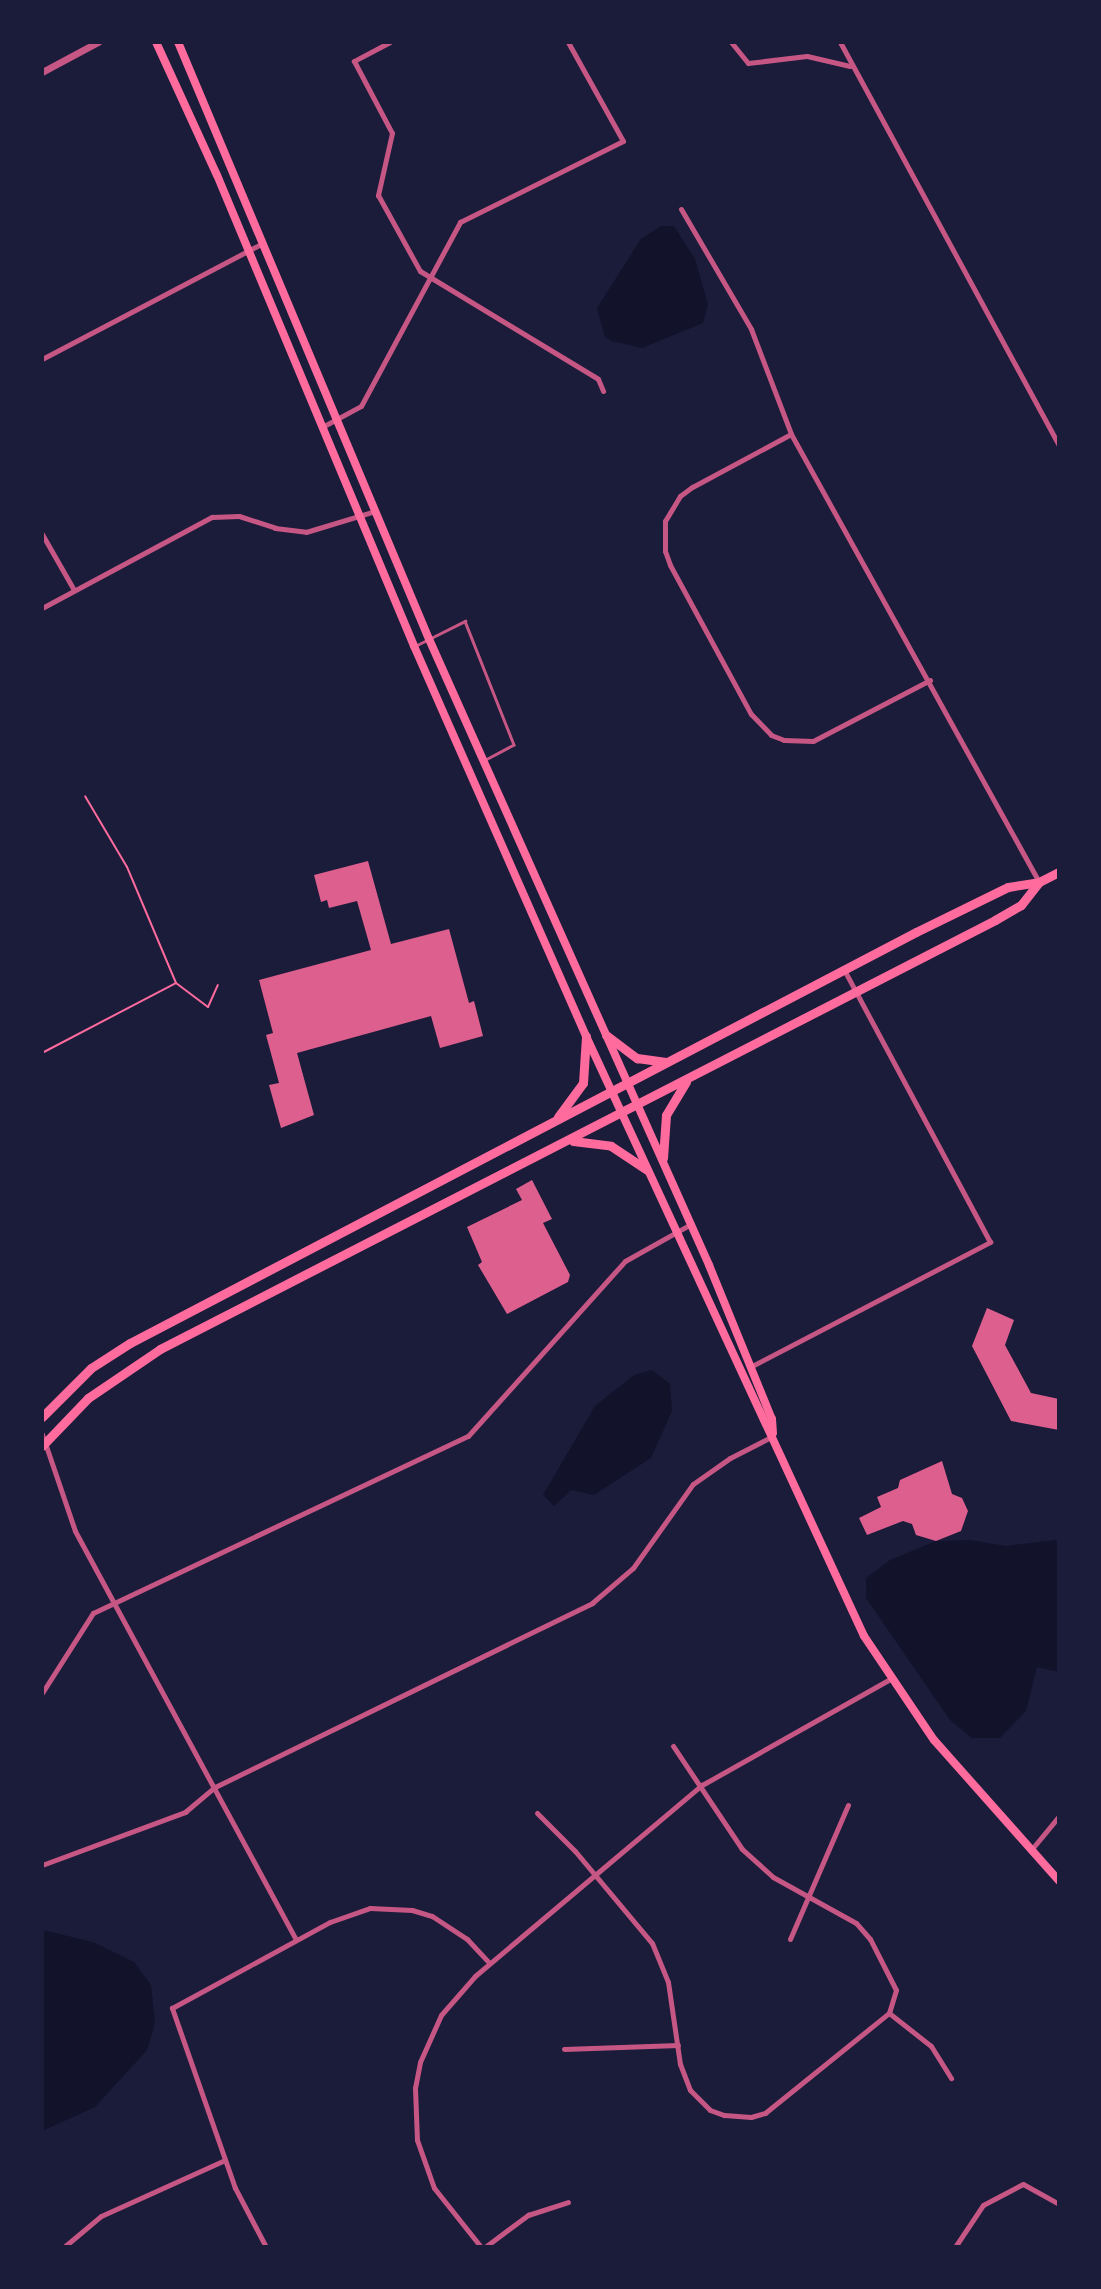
<!DOCTYPE html>
<style>
body{margin:0}
#map{position:relative;width:1101px;height:2289px;overflow:hidden;background:#1b1b3a;font-family:"Alegreya Sans",sans-serif}
div>[style]{position:absolute}
[style*='--x']{left:calc(var(--x)*1px);top:calc(var(--y)*1px);width:calc(var(--w)*1px);rotate:calc(var(--a)*1deg)}
.water>*{inset:0;background:#12122b}
.building>*{inset:0;background:#dd5f8e}
.path>*{height:2px;margin:-1px;padding:0 1px;transform-origin:1px;border-radius:1px;background:#ff6b9d}
.service>*{height:2.5px;margin:-1.25px;padding:0 1.25px;transform-origin:1.25px;border-radius:1.25px;background:#c65784}
.minor>*{height:5px;margin:-2.5px;padding:0 2.5px;transform-origin:2.5px;border-radius:2.5px;background:#c65784}
.tertiary>*{height:7px;margin:-3.5px;padding:0 3.5px;transform-origin:3.5px;border-radius:3.5px;background:#c65784}
.secondary>*{height:8px;margin:-4px;padding:0 4px;transform-origin:4px;border-radius:4px;background:#ff6b9d}
.primary>*{height:9px;margin:-4.5px;padding:0 4.5px;transform-origin:4.5px;border-radius:4.5px;background:#ff6b9d}
span{translate:-50% -50%;white-space:nowrap;text-align:center;line-height:1.15;-webkit-text-stroke:7px #1b1b3a;paint-order:stroke}
.frame{position:absolute;inset:0;border:44px solid #1b1b3a;pointer-events:none}
</style>
<div id="map">
<div class="water">
<i style="clip-path:polygon(661px 226px,674px 226px,695px 259px,708px 304px,703px 323px,642px 348px,612px 341px,605px 337px,597px 308px,641px 239px)"></i>
<i style="clip-path:polygon(652px 1370px,670px 1384px,672px 1411px,651px 1458px,594px 1495px,571px 1490px,554px 1506px,543px 1495px,595px 1406px,634px 1375px)"></i>
<i style="clip-path:polygon(970px 1540px,1006px 1546px,1056px 1540px,1059px 1545px,1059px 1672px,1037px 1667px,1026px 1711px,1000px 1738px,972px 1738px,950px 1720px,866px 1598px,866px 1578px,890px 1560px,936px 1541px)"></i>
<i style="clip-path:polygon(42px 1930px,93px 1942px,134px 1962px,151px 1985px,155px 2023px,147px 2050px,95px 2107px,42px 2131px)"></i>
</div>
<div class="building">
<i style="clip-path:polygon(368px 861px,391px 944px,449px 929px,469px 1003px,474px 1001px,483px 1036px,440px 1048px,431px 1016px,297px 1053px,314px 1115px,281px 1128px,269px 1085px,279px 1083px,266px 1035px,273px 1033px,259px 980px,371px 950px,357px 901px,329px 908px,327px 900px,321px 902px,314px 875px)"></i>
<i style="clip-path:polygon(532px 1180px,552px 1219px,543px 1223px,570px 1275px,568px 1282px,507px 1314px,478px 1265px,482px 1262px,467px 1227px,522px 1200px,516px 1189px)"></i>
<i style="clip-path:polygon(987px 1308px,1014px 1320px,1005px 1345px,1031px 1393px,1059px 1399px,1059px 1430px,1011px 1421px,972px 1346px)"></i>
<i style="clip-path:polygon(942px 1461px,952px 1494px,962px 1498px,968px 1511px,961px 1531px,936px 1541px,916px 1535px,912px 1524px,903px 1521px,867px 1535px,859px 1518px,881px 1507px,877px 1497px,898px 1488px,900px 1480px)"></i>
</div>
<div class="path">
<i style="--x:176;--y:983;--w:40;--a:37"></i>
<i style="--x:208;--y:1007;--w:24;--a:-66"></i>
<i style="--x:42;--y:1053;--w:151;--a:-27.6"></i>
<i style="--x:176;--y:983;--w:126;--a:-112.9"></i>
<i style="--x:127;--y:867;--w:82;--a:-120.6"></i>
</div>
<div class="service">
<i style="--x:417;--y:645;--w:54;--a:-26.6"></i>
<i style="--x:465;--y:621;--w:133;--a:68.4"></i>
<i style="--x:514;--y:745;--w:32;--a:152"></i>
</div>
<div class="minor">
<i style="--x:390;--y:42;--w:41;--a:152.2"></i>
<i style="--x:354;--y:61;--w:81;--a:62.2"></i>
<i style="--x:392;--y:133;--w:64;--a:102.7"></i>
<i style="--x:378;--y:195;--w:87;--a:61.1"></i>
<i style="--x:420;--y:271;--w:208;--a:31.2"></i>
<i style="--x:598;--y:379;--w:13;--a:67"></i>
<i style="--x:731;--y:42;--w:27;--a:51"></i>
<i style="--x:748;--y:63;--w:59;--a:-6.8"></i>
<i style="--x:807;--y:56;--w:44;--a:13.1"></i>
<i style="--x:840;--y:42;--w:460;--a:61.5"></i>
<i style="--x:681;--y:209;--w:139;--a:59.7"></i>
<i style="--x:751;--y:329;--w:112;--a:69.1"></i>
<i style="--x:791;--y:434;--w:512;--a:61.03"></i>
<i style="--x:42;--y:359;--w:250;--a:-27.7"></i>
<i style="--x:322;--y:427;--w:44;--a:-28.3"></i>
<i style="--x:361;--y:406;--w:209;--a:-61.7"></i>
<i style="--x:460;--y:222;--w:182;--a:-26.4"></i>
<i style="--x:623;--y:141;--w:113;--a:-119.1"></i>
<i style="--x:791;--y:434;--w:112;--a:151.8"></i>
<i style="--x:692;--y:487;--w:15;--a:143"></i>
<i style="--x:680;--y:496;--w:29;--a:121"></i>
<i style="--x:665;--y:521;--w:30;--a:90"></i>
<i style="--x:665;--y:551;--w:15;--a:70"></i>
<i style="--x:670;--y:565;--w:170;--a:61.5"></i>
<i style="--x:751;--y:714;--w:29;--a:46"></i>
<i style="--x:771;--y:735;--w:14;--a:21"></i>
<i style="--x:784;--y:740;--w:29;--a:2"></i>
<i style="--x:813;--y:741;--w:132;--a:-27.5"></i>
<i style="--x:42;--y:534;--w:64;--a:60.3"></i>
<i style="--x:42;--y:608;--w:193;--a:-28.2"></i>
<i style="--x:212;--y:517;--w:27;--a:-2"></i>
<i style="--x:239;--y:516;--w:38;--a:18"></i>
<i style="--x:275;--y:528;--w:31;--a:7"></i>
<i style="--x:306;--y:532;--w:72;--a:-16.9"></i>
<i style="--x:750;--y:1367;--w:271;--a:-27.5"></i>
<i style="--x:990;--y:1242;--w:309;--a:-118.2"></i>
<i style="--x:42;--y:1434;--w:102;--a:71.2"></i>
<i style="--x:75;--y:1531;--w:464;--a:61.6"></i>
<i style="--x:42;--y:1693;--w:95;--a:-57.5"></i>
<i style="--x:93;--y:1613;--w:415;--a:-25.3"></i>
<i style="--x:468;--y:1436;--w:235;--a:-48.1"></i>
<i style="--x:625;--y:1261;--w:76;--a:-29.3"></i>
<i style="--x:537;--y:1813;--w:54;--a:45"></i>
<i style="--x:575;--y:1851;--w:120;--a:50.1"></i>
<i style="--x:652;--y:1943;--w:42;--a:67.7"></i>
<i style="--x:668;--y:1982;--w:83;--a:81.7"></i>
<i style="--x:680;--y:2064;--w:28;--a:69"></i>
<i style="--x:690;--y:2090;--w:28;--a:45"></i>
<i style="--x:710;--y:2110;--w:15;--a:20"></i>
<i style="--x:724;--y:2115;--w:27;--a:4"></i>
<i style="--x:751;--y:2117;--w:15;--a:-16"></i>
<i style="--x:765;--y:2113;--w:159;--a:-38.9"></i>
<i style="--x:889;--y:2013;--w:24;--a:-73"></i>
<i style="--x:896;--y:1990;--w:57;--a:-117"></i>
<i style="--x:870;--y:1939;--w:21;--a:-131"></i>
<i style="--x:856;--y:1923;--w:95;--a:-151"></i>
<i style="--x:773;--y:1877;--w:42;--a:-137.9"></i>
<i style="--x:742;--y:1849;--w:124;--a:-123.8"></i>
<i style="--x:1031;--y:1850;--w:44;--a:-50.5"></i>
<i style="--x:42;--y:1865;--w:153;--a:-20.3"></i>
<i style="--x:185;--y:1812;--w:39;--a:-40"></i>
<i style="--x:215;--y:1787;--w:420;--a:-26"></i>
<i style="--x:592;--y:1603;--w:54;--a:-40.5"></i>
<i style="--x:633;--y:1568;--w:103;--a:-54.5"></i>
<i style="--x:693;--y:1484;--w:45;--a:-35.1"></i>
<i style="--x:730;--y:1458;--w:48;--a:-27.1"></i>
<i style="--x:790;--y:1939;--w:146;--a:-66.6"></i>
<i style="--x:889;--y:2013;--w:53;--a:38.2"></i>
<i style="--x:931;--y:2046;--w:38;--a:58"></i>
<i style="--x:564;--y:2049;--w:114;--a:-2"></i>
<i style="--x:64;--y:2247;--w:48;--a:-40"></i>
<i style="--x:101;--y:2216;--w:136;--a:-24.3"></i>
<i style="--x:266;--y:2247;--w:67;--a:-117.7"></i>
<i style="--x:235;--y:2188;--w:191;--a:-109.3"></i>
<i style="--x:172;--y:2008;--w:180;--a:-28.6"></i>
<i style="--x:330;--y:1922;--w:42;--a:-19.3"></i>
<i style="--x:370;--y:1908;--w:42;--a:2.7"></i>
<i style="--x:412;--y:1910;--w:21;--a:17"></i>
<i style="--x:432;--y:1916;--w:42;--a:33.3"></i>
<i style="--x:467;--y:1939;--w:33;--a:47"></i>
<i style="--x:481;--y:2247;--w:75;--a:-128.5"></i>
<i style="--x:434;--y:2188;--w:51;--a:-109.5"></i>
<i style="--x:417;--y:2140;--w:52;--a:-92.2"></i>
<i style="--x:415;--y:2088;--w:26;--a:-79"></i>
<i style="--x:420;--y:2062;--w:51;--a:-65.9"></i>
<i style="--x:441;--y:2015;--w:52;--a:-48.9"></i>
<i style="--x:475;--y:1976;--w:297;--a:-40.1"></i>
<i style="--x:702;--y:1785;--w:216;--a:-29.4"></i>
<i style="--x:485;--y:2247;--w:54;--a:-36.7"></i>
<i style="--x:528;--y:2215;--w:42;--a:-18"></i>
<i style="--x:955;--y:2247;--w:50;--a:-56.3"></i>
<i style="--x:983;--y:2205;--w:45;--a:-27.7"></i>
<i style="--x:1023;--y:2184;--w:41;--a:29.1"></i>
</div>
<div class="tertiary">
<i style="--x:42;--y:72;--w:64;--a:-28.2"></i>
</div>
<div class="secondary">
<i style="--x:156;--y:42;--w:146;--a:65.4"></i>
<i style="--x:217;--y:175;--w:511;--a:67.3"></i>
<i style="--x:414;--y:646;--w:426;--a:66.2"></i>
<i style="--x:586;--y:1036;--w:661;--a:65.14"></i>
<i style="--x:864;--y:1636;--w:125;--a:56.1"></i>
<i style="--x:934;--y:1740;--w:188;--a:48.4"></i>
<i style="--x:178;--y:42;--w:648;--a:67.2"></i>
<i style="--x:429;--y:639;--w:686;--a:65.9"></i>
<i style="--x:709;--y:1265;--w:166;--a:67.8"></i>
<i style="--x:772;--y:1419;--w:14;--a:86"></i>
</div>
<div class="primary">
<i style="--x:606;--y:1035;--w:39;--a:37"></i>
<i style="--x:637;--y:1058;--w:29;--a:8"></i>
<i style="--x:558;--y:1117;--w:42;--a:-53.7"></i>
<i style="--x:583;--y:1083;--w:47;--a:-86.3"></i>
<i style="--x:573;--y:1141;--w:38;--a:7"></i>
<i style="--x:611;--y:1146;--w:43;--a:33.7"></i>
<i style="--x:663;--y:1158;--w:43;--a:-86"></i>
<i style="--x:666;--y:1115;--w:39;--a:-59"></i>
<i style="--x:42;--y:1417;--w:69;--a:-45"></i>
<i style="--x:91;--y:1368;--w:46;--a:-32.7"></i>
<i style="--x:130;--y:1343;--w:887;--a:-27.61"></i>
<i style="--x:916;--y:932;--w:102;--a:-26.1"></i>
<i style="--x:1008;--y:887;--w:31;--a:-9"></i>
<i style="--x:1039;--y:882;--w:22;--a:-27"></i>
<i style="--x:42;--y:1446;--w:66;--a:-46.2"></i>
<i style="--x:88;--y:1398;--w:87;--a:-34.2"></i>
<i style="--x:160;--y:1349;--w:939;--a:-27.19"></i>
<i style="--x:995;--y:920;--w:30;--a:-30"></i>
<i style="--x:1021;--y:905;--w:29;--a:-52"></i>
</div>
<div class="frame"></div>
</div>
